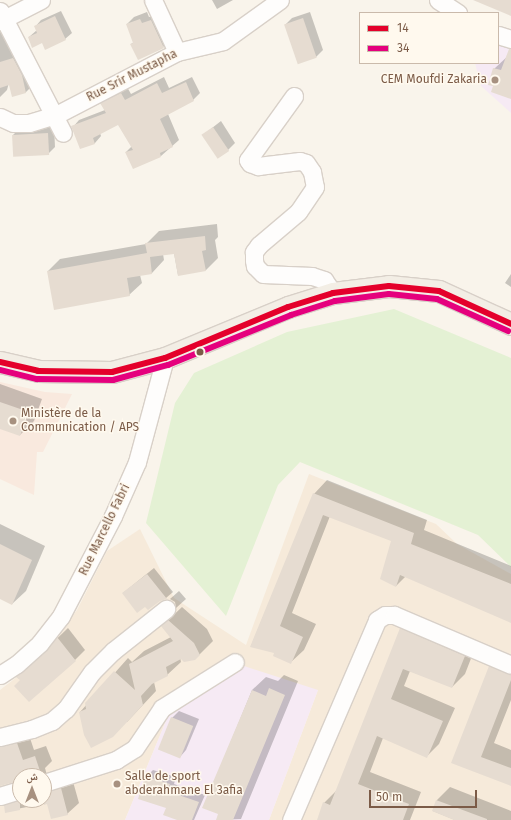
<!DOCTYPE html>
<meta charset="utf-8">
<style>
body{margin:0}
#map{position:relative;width:511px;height:820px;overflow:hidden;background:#f9f4eb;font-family:"Fira Sans","Noto Naskh Arabic",sans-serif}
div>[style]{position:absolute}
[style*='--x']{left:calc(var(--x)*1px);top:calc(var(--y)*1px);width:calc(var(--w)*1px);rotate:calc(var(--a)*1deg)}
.residential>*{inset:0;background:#f6eada}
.commercial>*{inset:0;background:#f9e9de}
.education>*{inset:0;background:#f6eaf4}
.green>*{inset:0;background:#e4f1d4}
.shadow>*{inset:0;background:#0003}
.building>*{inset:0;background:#e6dcd1;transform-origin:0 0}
.roads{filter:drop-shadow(1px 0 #d8d0c8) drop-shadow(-1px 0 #d8d0c8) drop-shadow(0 1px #d8d0c8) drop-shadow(0 -1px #d8d0c8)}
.minor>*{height:17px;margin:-8.5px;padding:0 8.5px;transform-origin:8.5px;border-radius:8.5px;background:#fefdfc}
.major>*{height:21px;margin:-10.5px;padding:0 10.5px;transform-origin:10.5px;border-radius:10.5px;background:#f3eee5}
.bus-1>*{height:6px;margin:-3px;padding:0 3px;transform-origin:3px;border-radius:3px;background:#e4002b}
.bus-2>*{height:6px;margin:-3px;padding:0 3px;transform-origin:3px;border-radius:3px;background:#e5007d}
.dots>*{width:11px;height:11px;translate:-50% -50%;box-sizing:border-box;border:2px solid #fff9ee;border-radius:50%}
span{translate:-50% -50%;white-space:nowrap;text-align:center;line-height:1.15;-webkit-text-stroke:3px #fff9ee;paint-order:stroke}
.street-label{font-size:12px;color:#7b5b47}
.poi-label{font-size:12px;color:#7b5b47}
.right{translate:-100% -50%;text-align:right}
.left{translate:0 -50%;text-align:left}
.legend{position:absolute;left:359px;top:12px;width:140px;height:52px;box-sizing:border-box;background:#fff9ee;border:1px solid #cabaab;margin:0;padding:5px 7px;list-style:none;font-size:12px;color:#7b5b47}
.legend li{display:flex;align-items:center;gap:8px;height:20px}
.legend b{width:20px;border:1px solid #cabaab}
.north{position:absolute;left:12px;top:768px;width:40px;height:40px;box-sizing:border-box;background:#fff9ee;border:1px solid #cabaab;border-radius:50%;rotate:0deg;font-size:11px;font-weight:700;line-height:16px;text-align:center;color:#7b5b47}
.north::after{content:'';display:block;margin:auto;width:14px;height:18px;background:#a79180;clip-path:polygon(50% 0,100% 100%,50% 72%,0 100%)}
.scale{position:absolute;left:369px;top:790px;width:108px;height:18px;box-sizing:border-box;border:2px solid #7b5b47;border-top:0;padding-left:5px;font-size:12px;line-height:14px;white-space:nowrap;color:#7b5b47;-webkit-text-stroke:3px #fff9ee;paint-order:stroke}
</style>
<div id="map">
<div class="residential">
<i style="clip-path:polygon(evenodd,309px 474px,436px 524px,457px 544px,511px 574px,511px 820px,269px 820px,318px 690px,168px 716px,125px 820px,0 820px,0 690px,39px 660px,77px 610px,107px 551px,140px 529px,174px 598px,246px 645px,309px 474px,20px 776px,44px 776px,44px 800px,20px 800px,20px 776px)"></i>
</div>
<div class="commercial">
<i style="clip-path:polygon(0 382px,45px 392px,72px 394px,43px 452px,37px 452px,34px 495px,0 479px)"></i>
</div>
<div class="education">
<i style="clip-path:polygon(498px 44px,511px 47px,511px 113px,481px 86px,475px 63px,498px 63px)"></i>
<i style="clip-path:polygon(244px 666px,318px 690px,269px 820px,125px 820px,168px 716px,180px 703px)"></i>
</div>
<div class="green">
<i style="clip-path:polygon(394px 309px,511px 358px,511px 567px,478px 535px,300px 462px,278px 485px,226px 616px,146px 523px,175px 403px,194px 373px,287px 332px)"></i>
</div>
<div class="shadow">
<i style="clip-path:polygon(212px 0,233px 0,217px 9px)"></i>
<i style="clip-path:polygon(61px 11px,72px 33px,65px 39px,46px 48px,43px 42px,29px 37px,37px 30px,35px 27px,41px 20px)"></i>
<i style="clip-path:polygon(147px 12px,149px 17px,158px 14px,170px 40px,163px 47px,131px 44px,134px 42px,127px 24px,134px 17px)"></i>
<i style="clip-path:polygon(310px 12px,323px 50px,316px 57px,285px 25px,292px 18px)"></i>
<i style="clip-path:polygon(11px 29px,36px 82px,25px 93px,11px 75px,7px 90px,0 97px,0 32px)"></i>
<i style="clip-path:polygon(511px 53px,511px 98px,494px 86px,494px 69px)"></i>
<i style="clip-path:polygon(164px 77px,169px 88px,192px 77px,200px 93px,193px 100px,168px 114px,179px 140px,161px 156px,126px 152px,132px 146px,118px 123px,100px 133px,101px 136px,95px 143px,81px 148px,73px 127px,79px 120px,105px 110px,102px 103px,127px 87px,131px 94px)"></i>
<i style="clip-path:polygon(221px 121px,235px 143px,228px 150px,203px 135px)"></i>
<i style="clip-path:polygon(54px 126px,55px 147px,48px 154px,13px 135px,20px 128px)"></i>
<i style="clip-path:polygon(217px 224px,218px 237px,215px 240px,218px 258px,206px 270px,178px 275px,174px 253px,163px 254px,164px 260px,152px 273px,140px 275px,142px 283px,129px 295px,48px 271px,60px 259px,146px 244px,159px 231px)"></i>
<i style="clip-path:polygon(511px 274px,511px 287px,505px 283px)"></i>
<i style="clip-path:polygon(0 384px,42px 399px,34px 421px,20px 435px,0 428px)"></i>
<i style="clip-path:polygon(327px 480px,427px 520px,424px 530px,511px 566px,511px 621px,406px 576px,396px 586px,392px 540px,330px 516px,292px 613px,316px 624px,304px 650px,290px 663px,276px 652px,251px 646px,314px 494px)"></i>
<i style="clip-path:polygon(0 524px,45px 546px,26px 591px,12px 604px,0 598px)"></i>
<i style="clip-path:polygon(154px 568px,173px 592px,166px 598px,145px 606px,123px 593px)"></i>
<i style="clip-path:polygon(179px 591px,186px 599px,176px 608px,175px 602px,170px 599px)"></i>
<i style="clip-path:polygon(182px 607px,207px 629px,213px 641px,195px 659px,180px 657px,181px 662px,167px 675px,154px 682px,156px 691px,127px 722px,80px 712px,128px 658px,132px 662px,144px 651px,171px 637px,162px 626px)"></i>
<i style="clip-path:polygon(414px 616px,477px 643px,465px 674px,452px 687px,410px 671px,404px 686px,455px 708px,439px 744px,427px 756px,383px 738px,370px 772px,421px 792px,410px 820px,318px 820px,324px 803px,337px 790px,401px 629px)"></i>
<i style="clip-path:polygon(68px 628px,85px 650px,75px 660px,21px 680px,17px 677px)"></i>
<i style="clip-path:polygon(503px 653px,511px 656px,511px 700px,494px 743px,511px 750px,511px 781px,453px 762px,490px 667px)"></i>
<i style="clip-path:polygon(284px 675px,298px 681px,241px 819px,217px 820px,220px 814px,204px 807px,252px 690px,266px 677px,278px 681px)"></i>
<i style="clip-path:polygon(179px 711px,199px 719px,186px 750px,180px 757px,160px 749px,172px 718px)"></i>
<i style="clip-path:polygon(28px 732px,34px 750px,46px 746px,52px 761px,45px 768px,48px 779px,72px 778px,79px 803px,67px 814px,48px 803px,6px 811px,5px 806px,20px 793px,20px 800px,44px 800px,44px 776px,20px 776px,20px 780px,0 785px,0 742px)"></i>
<i style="clip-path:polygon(153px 770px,176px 777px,174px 784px,205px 795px,194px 820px,180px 820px,167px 807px,146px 777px)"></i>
<i style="clip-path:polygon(450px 787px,511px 811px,511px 820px,455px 820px,433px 811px,437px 800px)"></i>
</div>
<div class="building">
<i style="clip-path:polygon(473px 0,511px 0,511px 16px)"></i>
<i style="clip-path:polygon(55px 16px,66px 40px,45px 50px,42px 43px,32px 48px,28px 37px,37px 33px,34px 26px)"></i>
<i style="left:303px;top:18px;width:42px;height:20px;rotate:71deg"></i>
<i style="clip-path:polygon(140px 19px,142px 23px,151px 20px,164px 48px,138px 60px,130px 44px,133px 43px,126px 24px)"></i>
<i style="clip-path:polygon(509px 49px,511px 49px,511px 99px,491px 92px,493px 86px,488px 85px,493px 68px,501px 70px)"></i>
<i style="clip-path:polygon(13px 58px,22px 75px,26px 93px,12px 97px,9px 85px,0 88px,0 62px)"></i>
<i style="clip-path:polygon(186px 82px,194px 101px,160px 119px,173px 147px,160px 153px,161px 157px,133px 169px,125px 152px,133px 150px,118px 125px,93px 138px,95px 144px,80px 149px,71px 126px,106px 113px,100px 103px,121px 93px,125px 100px,157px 83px,162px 93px)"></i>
<i style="left:213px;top:127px;width:29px;height:14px;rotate:56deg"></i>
<i style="left:48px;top:133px;width:22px;height:36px;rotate:87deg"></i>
<i style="clip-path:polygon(205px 236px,206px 250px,202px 251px,206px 271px,178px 276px,174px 254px,150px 257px,152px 274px,127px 278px,130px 296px,54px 310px,47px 271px,147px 253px,145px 243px)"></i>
<i style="clip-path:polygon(0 402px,29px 412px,20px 436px,0 429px)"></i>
<i style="clip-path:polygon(313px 493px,414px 533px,411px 544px,511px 584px,511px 623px,400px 575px,396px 587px,380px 579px,391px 541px,323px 515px,280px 626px,303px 637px,291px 664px,273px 656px,274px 653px,250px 647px)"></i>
<i style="clip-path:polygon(0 544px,32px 560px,12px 605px,0 599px)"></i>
<i style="clip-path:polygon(147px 574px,167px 599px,160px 601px,148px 610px,145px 607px,137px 613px,122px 593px)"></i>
<i style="clip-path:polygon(168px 620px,194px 643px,200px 655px,195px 660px,184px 662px,181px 659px,166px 667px,168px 676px,152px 684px,141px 696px,143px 705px,113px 737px,91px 748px,84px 735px,79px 712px,86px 709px,85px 703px,114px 671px,135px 690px,129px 664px,173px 641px,161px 626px)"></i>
<i style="clip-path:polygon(400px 628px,465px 656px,452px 688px,403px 669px,391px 699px,443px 721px,427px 758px,377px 736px,358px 784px,409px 804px,403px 820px,317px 820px,323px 802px,330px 805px)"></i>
<i style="clip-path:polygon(57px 637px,76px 661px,29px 702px,14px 686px,20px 680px,16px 677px,47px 650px)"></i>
<i style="clip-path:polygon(489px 666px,511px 675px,511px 680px,481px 757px,511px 768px,511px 786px,451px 763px)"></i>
<i style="clip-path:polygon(269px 688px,285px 695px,233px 820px,216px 820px,218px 814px,202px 808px,252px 690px,266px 696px)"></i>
<i style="left:171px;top:717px;width:24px;height:35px;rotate:22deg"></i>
<i style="clip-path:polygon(17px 743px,23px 760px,35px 756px,41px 774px,20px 776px,20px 780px,0 786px,0 747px)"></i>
<i style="clip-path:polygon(145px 776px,170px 784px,167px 791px,199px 802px,192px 820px,177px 820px,163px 815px,166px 808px,138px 799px)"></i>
<i style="clip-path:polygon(61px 788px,68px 815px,51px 819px,47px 804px,44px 805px,44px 793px)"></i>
<i style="clip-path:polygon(20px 800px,20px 810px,5px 813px,4px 805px)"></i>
<i style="clip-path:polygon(436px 800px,487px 819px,487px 820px,454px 820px,432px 811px)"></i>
</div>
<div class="roads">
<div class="minor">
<i style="--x:153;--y:0;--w:57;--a:65.2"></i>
<i style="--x:438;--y:0;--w:24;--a:33"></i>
<i style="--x:0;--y:11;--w:137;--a:62.7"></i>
<i style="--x:0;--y:21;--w:46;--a:-27.1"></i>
<i style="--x:498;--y:35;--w:14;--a:17"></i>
<i style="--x:294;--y:96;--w:79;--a:125.7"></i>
<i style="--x:248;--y:160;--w:4;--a:56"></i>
<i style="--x:250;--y:163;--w:9;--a:21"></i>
<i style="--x:258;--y:166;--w:42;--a:-6.8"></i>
<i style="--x:300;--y:161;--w:6;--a:18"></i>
<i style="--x:306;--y:163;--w:11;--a:56"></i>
<i style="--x:312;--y:172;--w:15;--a:79"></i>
<i style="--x:315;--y:187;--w:30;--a:124"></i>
<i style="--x:298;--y:212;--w:51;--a:139.8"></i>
<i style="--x:259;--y:245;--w:9;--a:126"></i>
<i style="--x:254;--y:252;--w:8;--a:90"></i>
<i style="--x:254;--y:260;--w:6;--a:81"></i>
<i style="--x:255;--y:266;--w:11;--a:45"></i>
<i style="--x:263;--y:274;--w:49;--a:2.3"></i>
<i style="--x:312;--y:276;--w:13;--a:18"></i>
<i style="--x:324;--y:280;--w:16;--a:55"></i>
<i style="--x:0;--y:117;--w:14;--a:25"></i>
<i style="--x:13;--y:123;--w:16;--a:0"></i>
<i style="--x:29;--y:123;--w:28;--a:-17"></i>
<i style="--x:56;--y:115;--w:136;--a:-27.5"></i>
<i style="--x:177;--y:52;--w:47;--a:-13.4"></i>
<i style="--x:223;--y:41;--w:70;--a:-35.7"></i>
<i style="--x:0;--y:675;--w:20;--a:-33"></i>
<i style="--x:17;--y:664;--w:31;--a:-42"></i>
<i style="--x:40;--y:643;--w:34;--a:-52"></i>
<i style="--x:61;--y:616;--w:113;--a:-62.5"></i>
<i style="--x:113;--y:516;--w:59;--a:-66"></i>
<i style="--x:137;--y:462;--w:108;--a:-74.9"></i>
<i style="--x:0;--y:737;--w:33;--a:-14"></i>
<i style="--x:32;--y:729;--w:22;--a:-22"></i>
<i style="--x:52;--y:721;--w:18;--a:-41"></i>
<i style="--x:66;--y:709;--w:45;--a:-54.9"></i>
<i style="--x:92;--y:672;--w:30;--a:-45"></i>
<i style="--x:113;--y:651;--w:68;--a:-38.4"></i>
<i style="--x:44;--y:783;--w:76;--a:-17.7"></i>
<i style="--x:116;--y:760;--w:22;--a:-32"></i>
<i style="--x:135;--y:748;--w:48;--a:-56"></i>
<i style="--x:162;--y:708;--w:86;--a:-32.2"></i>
<i style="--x:0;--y:796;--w:21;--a:-17"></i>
<i style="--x:291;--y:820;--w:218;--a:-66.7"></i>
<i style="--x:377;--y:620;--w:9;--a:-32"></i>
<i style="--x:385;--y:615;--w:9;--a:0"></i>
<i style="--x:394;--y:615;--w:127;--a:23.1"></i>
</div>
<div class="major">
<i style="--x:0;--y:362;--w:39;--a:13"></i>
<i style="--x:38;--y:371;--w:74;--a:0.8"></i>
<i style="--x:112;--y:372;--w:55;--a:-14.8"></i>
<i style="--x:165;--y:358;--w:133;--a:-22.5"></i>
<i style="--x:288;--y:307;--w:47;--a:-17.3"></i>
<i style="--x:333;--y:293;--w:56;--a:-7.1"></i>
<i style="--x:389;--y:286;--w:50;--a:5.7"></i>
<i style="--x:439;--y:291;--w:79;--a:24.6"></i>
</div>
</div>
<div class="bus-1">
<i style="--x:0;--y:362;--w:39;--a:13"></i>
<i style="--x:38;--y:371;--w:74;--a:0.8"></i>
<i style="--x:112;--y:372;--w:55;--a:-14.8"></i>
<i style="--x:165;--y:358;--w:133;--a:-22.5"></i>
<i style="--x:288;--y:307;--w:47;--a:-17.3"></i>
<i style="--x:333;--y:293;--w:56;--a:-7.1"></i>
<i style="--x:389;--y:286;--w:50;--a:5.7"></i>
<i style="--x:439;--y:291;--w:79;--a:24.6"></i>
</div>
<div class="bus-2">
<i style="--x:0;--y:370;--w:38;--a:14"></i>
<i style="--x:37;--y:379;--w:76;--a:0.8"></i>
<i style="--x:113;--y:380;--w:57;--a:-15.3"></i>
<i style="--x:168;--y:365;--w:133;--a:-22.1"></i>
<i style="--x:291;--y:315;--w:46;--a:-17.7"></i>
<i style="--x:335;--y:301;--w:54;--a:-7.4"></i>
<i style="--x:389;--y:294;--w:48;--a:5.9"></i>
<i style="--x:437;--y:299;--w:78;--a:24.3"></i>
</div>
<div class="dots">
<i style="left:495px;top:80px;background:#a79180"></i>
<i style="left:200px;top:352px;background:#7b5b47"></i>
<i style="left:13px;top:421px;background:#a79180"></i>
<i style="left:117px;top:784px;background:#a79180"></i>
</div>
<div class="street-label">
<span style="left:132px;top:76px;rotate:-27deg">Rue Srir Mustapha</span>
<span style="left:105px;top:530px;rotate:-64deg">Rue Marcello Fabri</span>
</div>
<div class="poi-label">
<span class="right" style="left:487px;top:80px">CEM Moufdi Zakaria</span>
<span class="left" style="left:21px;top:421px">Ministère de la<br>Communication / APS</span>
<span class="left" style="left:125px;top:784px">Salle de sport<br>abderahmane El 3afia</span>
</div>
<ul class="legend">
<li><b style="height:5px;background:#e4002b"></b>14</li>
<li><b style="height:5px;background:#e5007d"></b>34</li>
</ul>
<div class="north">ش</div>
<div class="scale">50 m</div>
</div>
